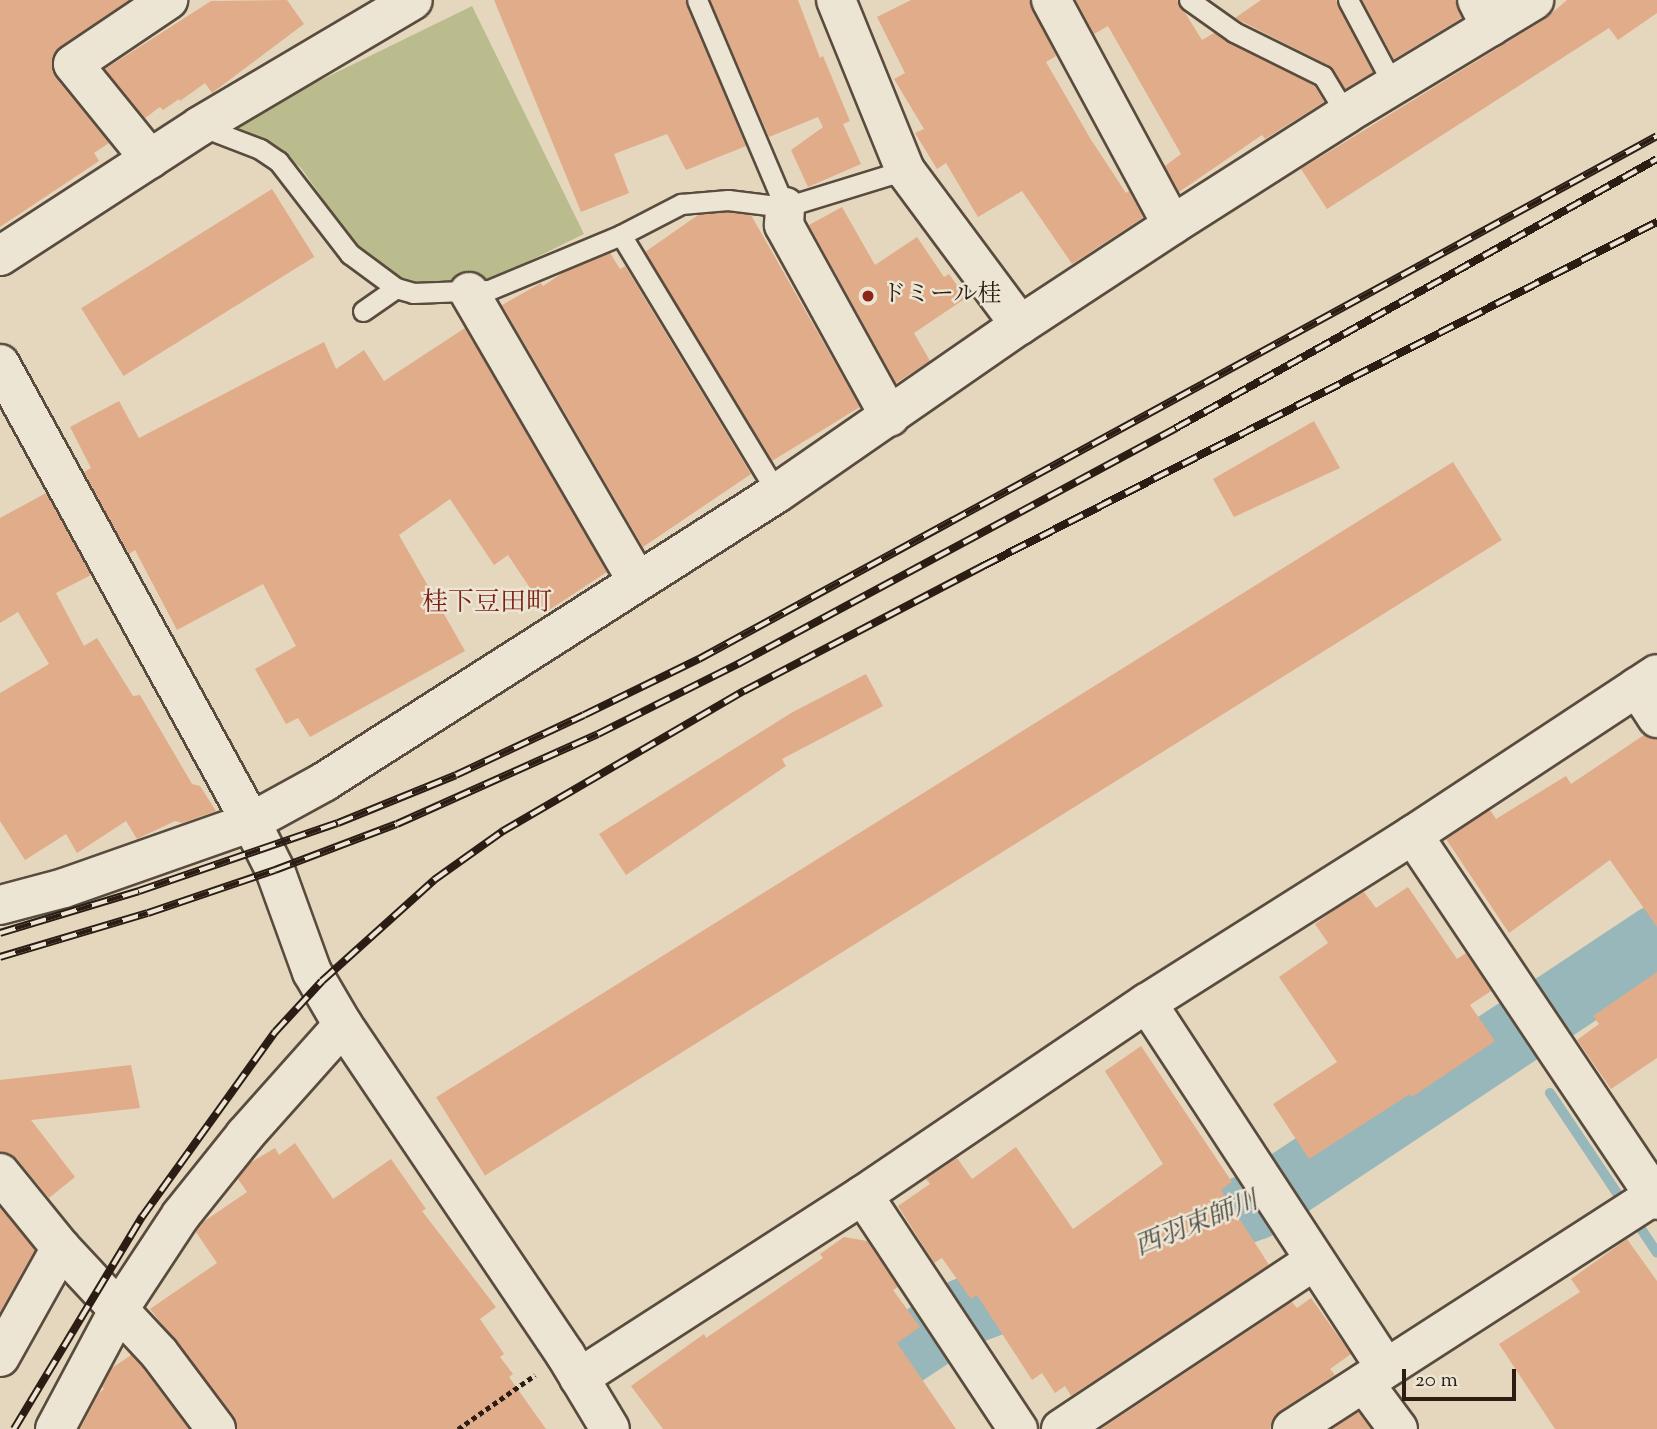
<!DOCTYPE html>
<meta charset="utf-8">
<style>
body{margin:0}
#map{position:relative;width:1657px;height:1429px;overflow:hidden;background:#e4d7bd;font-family:"Sorts Mill Goudy","Noto Serif JP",serif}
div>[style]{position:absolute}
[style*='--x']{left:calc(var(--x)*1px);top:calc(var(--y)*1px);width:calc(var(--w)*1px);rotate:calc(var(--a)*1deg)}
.green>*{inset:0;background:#bbbc8d}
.stream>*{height:10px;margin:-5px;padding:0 5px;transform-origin:5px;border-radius:5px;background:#98b7ba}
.river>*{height:68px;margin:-34px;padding:0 34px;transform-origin:34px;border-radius:34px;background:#98b7ba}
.building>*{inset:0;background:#e1ac8a;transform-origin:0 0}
.path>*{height:4.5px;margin-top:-2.25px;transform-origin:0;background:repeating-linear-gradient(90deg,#2b1d13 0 5px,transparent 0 8.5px)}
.roads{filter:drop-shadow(2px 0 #594c3e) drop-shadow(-2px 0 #594c3e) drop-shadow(0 2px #594c3e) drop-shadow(0 -2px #594c3e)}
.lane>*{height:19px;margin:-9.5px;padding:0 9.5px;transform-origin:9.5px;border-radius:9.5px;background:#ede5d4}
.street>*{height:38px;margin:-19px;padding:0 19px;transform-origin:19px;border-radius:19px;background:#ede5d4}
.secondary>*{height:38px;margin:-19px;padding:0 19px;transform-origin:19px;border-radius:19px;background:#ede5d4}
.rail>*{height:8px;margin-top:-4px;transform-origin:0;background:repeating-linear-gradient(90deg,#ede5d4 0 16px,#2b1d13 0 32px);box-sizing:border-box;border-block:2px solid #2b1d13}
.dots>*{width:19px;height:19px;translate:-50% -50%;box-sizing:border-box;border:4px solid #ede5d4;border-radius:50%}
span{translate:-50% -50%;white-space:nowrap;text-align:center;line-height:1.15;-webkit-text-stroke:5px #ede5d4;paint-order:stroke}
.poi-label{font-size:24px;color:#2b1d13}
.left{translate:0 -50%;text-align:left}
.neighbourhood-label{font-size:26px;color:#7a1f14}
.water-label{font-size:26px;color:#4c4b45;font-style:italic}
.scale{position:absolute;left:1402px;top:1369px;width:114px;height:32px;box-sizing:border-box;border:4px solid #2b1d13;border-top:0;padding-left:9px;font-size:21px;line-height:24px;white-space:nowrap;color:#2b1d13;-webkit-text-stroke:5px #ede5d4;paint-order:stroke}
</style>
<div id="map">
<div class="green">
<i style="clip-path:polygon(472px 6px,584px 234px,484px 283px,420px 286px,393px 276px,359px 250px,301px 168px,269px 142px,228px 133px,229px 125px)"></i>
</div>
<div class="stream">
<i style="--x:1550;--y:1093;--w:192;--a:56.2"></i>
</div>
<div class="river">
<i style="--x:788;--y:1429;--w:212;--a:-33.5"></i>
<i style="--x:965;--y:1312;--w:309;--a:-20.1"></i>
<i style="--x:1255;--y:1206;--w:483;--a:-33.6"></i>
</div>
<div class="building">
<i style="clip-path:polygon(0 0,129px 0,61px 46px,53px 56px,52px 67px,56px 78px,109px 143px,94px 153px,99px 161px,0 227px)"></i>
<i style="clip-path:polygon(287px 0,304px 24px,212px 93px,205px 83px,180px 101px,179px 99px,163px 110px,160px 107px,145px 118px,105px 69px,211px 1px)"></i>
<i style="clip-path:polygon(494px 0,685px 0,746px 146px,686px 170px,667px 134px,614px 154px,629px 193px,581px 212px)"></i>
<i style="clip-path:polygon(710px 0,798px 0,820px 58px,823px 56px,850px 121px,843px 124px,861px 164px,808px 187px,791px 150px,823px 127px,818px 117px,769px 137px)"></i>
<i style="clip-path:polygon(911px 0,1029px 0,1056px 56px,1046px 62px,1090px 138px,1126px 193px,1129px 191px,1143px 217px,1141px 219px,1072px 264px,1022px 191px,978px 217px,946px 163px,937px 169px,915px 133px,924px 129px,894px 79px,905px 73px,877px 17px)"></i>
<i style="clip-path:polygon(1076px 0,1177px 0,1202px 40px,1214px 33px,1314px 85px,1324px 102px,1265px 139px,1262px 135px,1179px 192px,1165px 166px,1181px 154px,1108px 26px,1094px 34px)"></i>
<i style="clip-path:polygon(1261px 0,1336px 0,1373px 72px,1345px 89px,1328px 65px,1235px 18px)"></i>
<i style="clip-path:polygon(1362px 0,1455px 0,1462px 18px,1394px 59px)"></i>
<i style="clip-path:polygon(1567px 0,1657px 0,1657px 13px,1618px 40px,1609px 28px,1327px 209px,1301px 169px,1545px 19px)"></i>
<i style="left:272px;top:189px;width:80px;height:225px;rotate:58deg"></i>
<i style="clip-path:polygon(842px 207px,875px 265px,917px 237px,944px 277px,949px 274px,966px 298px,914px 333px,930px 361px,896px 383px,809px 225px)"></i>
<i style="clip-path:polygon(728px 212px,751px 215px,860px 407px,772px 461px,645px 252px,698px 215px)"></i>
<i style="clip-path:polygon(610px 253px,620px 269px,625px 266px,751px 474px,643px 547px,502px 305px,541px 283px,543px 286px,564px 272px)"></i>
<i style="clip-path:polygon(465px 328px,607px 572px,546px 612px,508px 555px,494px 565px,450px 499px,399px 535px,465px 651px,310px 737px,298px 718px,286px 724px,255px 669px,296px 646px,263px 584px,177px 630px,135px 550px,129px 554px,84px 472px,91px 468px,70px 427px,119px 401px,139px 438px,324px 342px,336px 369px,364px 350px,384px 381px)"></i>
<i style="clip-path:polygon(1314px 421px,1340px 468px,1234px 517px,1213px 479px)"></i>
<i style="left:1453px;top:462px;width:92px;height:1199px;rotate:58deg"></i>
<i style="clip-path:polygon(46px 493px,91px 575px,56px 593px,84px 646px,97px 638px,133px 696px,140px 695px,192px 784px,200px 786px,216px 811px,182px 823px,175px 821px,137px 839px,126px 821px,77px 853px,66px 834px,25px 860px,0 821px,0 693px,49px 664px,18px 612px,0 623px,0 518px)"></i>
<i style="clip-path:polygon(866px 674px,883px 706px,782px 759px,786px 766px,626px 875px,599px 834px,791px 713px)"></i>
<i style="clip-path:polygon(1644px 735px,1657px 740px,1657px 927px,1610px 860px,1509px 933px,1446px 839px,1490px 810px,1496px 819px,1566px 776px,1571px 784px)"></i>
<i style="clip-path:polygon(1408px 887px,1457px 959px,1466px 953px,1491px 991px,1470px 1005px,1495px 1041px,1412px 1097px,1410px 1094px,1309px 1159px,1273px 1104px,1337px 1062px,1279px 977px,1328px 943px,1315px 924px,1336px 909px,1364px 892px,1376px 908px)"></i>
<i style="clip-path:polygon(1657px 972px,1657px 1058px,1611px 1089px,1577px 1040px,1599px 1024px,1593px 1016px)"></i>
<i style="clip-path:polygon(1141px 1046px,1232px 1182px,1221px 1190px,1269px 1265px,1071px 1396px,1065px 1386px,1055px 1393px,1042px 1373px,1032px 1380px,977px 1295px,971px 1299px,942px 1258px,934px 1263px,898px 1206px,930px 1184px,926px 1179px,957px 1158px,972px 1179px,1016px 1147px,1073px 1229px,1163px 1164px,1105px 1071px)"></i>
<i style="clip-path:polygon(131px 1065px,140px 1108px,31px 1120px,75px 1177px,49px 1198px,17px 1159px,0 1152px,0 1080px)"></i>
<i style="clip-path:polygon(295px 1143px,333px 1199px,391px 1159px,426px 1209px,422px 1211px,496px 1307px,480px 1319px,504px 1354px,500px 1357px,513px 1374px,509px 1377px,546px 1429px,237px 1429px,234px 1416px,150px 1309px,217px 1263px,196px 1232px,203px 1222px,247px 1192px,238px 1179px,250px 1163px,275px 1148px,279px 1155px)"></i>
<i style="clip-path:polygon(0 1208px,35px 1250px,0 1312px)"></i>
<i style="clip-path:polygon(844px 1237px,867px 1241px,898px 1287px,893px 1290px,920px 1327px,897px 1343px,956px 1429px,663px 1429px,631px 1386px,704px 1334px,706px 1338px,823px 1258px,820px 1254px)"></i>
<i style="clip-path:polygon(1627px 1239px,1657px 1281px,1657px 1429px,1555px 1429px,1499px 1344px,1580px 1292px,1571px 1279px)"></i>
<i style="clip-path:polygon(1311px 1298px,1351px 1354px,1330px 1369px,1335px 1375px,1280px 1411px,1273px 1418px,1270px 1429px,1101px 1429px,1292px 1302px,1297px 1308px)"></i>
<i style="clip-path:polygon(131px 1355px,142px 1367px,189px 1429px,80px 1429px,99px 1393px,104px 1389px,102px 1387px,112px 1368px)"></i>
<i style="clip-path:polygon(1358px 1412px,1371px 1429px,1332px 1429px)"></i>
</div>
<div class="path">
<i style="--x:458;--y:1429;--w:94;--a:-35"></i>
</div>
<div class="roads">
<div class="lane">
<i style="--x:697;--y:0;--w:225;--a:67"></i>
<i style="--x:1189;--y:0;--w:55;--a:35.4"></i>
<i style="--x:1234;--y:32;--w:99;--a:26.3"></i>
<i style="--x:1323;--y:76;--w:44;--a:58.8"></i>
<i style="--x:1348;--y:0;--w:98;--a:61.9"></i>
<i style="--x:200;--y:126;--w:64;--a:21"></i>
<i style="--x:260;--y:149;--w:22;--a:34"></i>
<i style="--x:278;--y:161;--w:118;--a:52.3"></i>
<i style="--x:350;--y:254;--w:57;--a:36.5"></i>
<i style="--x:396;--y:288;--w:18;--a:16"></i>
<i style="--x:413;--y:293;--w:76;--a:-2.3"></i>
<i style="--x:489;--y:290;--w:143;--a:-22.6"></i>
<i style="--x:621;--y:235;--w:68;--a:-27.3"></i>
<i style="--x:681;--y:204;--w:47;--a:-4.9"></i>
<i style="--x:728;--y:200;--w:57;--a:7"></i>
<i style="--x:785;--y:207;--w:126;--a:-17.1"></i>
<i style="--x:621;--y:235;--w:301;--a:58.8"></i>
<i style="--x:363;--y:311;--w:40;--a:-34.9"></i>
</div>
<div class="street">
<i style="--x:836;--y:0;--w:183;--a:67.9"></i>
<i style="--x:905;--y:170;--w:193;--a:53.4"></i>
<i style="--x:1051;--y:0;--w:255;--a:61.7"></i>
<i style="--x:1477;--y:0;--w:30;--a:63"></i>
<i style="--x:150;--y:159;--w:122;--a:-129"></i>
<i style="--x:73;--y:64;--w:115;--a:-34"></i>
<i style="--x:785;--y:207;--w:18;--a:93"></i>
<i style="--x:784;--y:225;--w:219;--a:61.1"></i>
<i style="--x:0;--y:256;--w:239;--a:-33"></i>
<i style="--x:200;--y:126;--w:247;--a:-30.6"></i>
<i style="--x:469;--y:292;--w:334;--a:59.8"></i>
<i style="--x:0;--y:364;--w:522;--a:61.28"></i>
<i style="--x:251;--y:822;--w:54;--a:63.4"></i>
<i style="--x:275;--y:870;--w:109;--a:70.1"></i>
<i style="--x:312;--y:972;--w:61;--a:59.7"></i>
<i style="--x:1637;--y:687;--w:37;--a:57"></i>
<i style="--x:1413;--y:835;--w:439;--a:56.2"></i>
<i style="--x:0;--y:905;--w:66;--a:-14.9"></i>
<i style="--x:64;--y:888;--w:198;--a:-19.4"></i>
<i style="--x:1147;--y:1003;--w:436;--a:56.8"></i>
<i style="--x:0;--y:1173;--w:97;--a:50.9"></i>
<i style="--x:61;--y:1248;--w:144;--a:47"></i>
<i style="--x:159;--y:1353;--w:95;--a:53.1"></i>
<i style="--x:863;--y:1195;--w:281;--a:56.5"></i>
<i style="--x:0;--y:1357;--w:125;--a:-60.8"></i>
<i style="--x:1364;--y:1383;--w:57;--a:53.5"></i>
<i style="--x:55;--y:1429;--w:136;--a:-61.9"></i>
<i style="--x:119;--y:1309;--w:113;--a:-56.6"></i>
<i style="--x:181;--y:1215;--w:102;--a:-51.3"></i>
<i style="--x:245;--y:1135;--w:147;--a:-48.3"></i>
<i style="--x:343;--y:1025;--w:397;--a:56"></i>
<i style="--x:565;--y:1354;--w:87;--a:59"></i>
<i style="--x:1061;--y:1429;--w:304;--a:-33.6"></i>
<i style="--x:1292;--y:1429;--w:434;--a:-32.8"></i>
</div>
<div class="secondary">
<i style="--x:251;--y:822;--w:83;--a:-28.7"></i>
<i style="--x:324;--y:782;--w:537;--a:-32.54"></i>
<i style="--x:777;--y:493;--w:295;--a:-34.7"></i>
<i style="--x:1020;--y:325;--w:182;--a:-33.3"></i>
<i style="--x:1172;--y:225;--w:206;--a:-32.5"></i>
<i style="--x:1346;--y:114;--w:220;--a:-31.2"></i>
<i style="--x:579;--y:1378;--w:338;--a:-32.8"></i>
<i style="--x:863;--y:1195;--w:343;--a:-34.1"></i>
<i style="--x:1147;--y:1003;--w:315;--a:-32.3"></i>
<i style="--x:1413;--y:835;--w:292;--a:-33.4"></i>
</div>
</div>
<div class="rail">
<i style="--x:0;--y:933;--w:145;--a:-16.8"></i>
<i style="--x:139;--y:891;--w:210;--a:-18.9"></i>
<i style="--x:338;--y:823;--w:127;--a:-22.1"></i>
<i style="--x:456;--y:775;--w:141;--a:-25.1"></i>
<i style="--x:584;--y:715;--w:128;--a:-26"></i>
<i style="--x:699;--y:659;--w:1091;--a:-28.63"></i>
<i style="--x:0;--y:957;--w:154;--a:-16.6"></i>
<i style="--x:148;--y:913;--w:134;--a:-18.7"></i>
<i style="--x:275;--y:870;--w:130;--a:-20.7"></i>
<i style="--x:397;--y:824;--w:220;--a:-24.1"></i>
<i style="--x:598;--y:734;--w:157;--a:-26.6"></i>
<i style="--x:738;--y:664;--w:498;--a:-28.3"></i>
<i style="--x:1176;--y:428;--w:551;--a:-29.22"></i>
<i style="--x:14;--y:1429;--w:248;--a:-58.9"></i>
<i style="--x:142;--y:1217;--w:228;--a:-54.3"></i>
<i style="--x:275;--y:1032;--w:69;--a:-47.3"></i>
<i style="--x:322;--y:981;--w:151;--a:-42"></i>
<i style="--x:434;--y:880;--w:85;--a:-35.4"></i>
<i style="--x:503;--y:831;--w:279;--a:-30.2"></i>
<i style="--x:744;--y:691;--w:270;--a:-27.6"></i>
<i style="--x:983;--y:566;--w:757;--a:-27.04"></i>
</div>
<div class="dots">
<i style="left:868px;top:296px;background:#8f2418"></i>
</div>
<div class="poi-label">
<span class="left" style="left:882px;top:296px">ドミール桂</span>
</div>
<div class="neighbourhood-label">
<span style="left:487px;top:604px">桂下豆田町</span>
</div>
<div class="water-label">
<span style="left:1197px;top:1225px;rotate:-22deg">西羽束師川</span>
</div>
<div class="scale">20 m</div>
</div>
